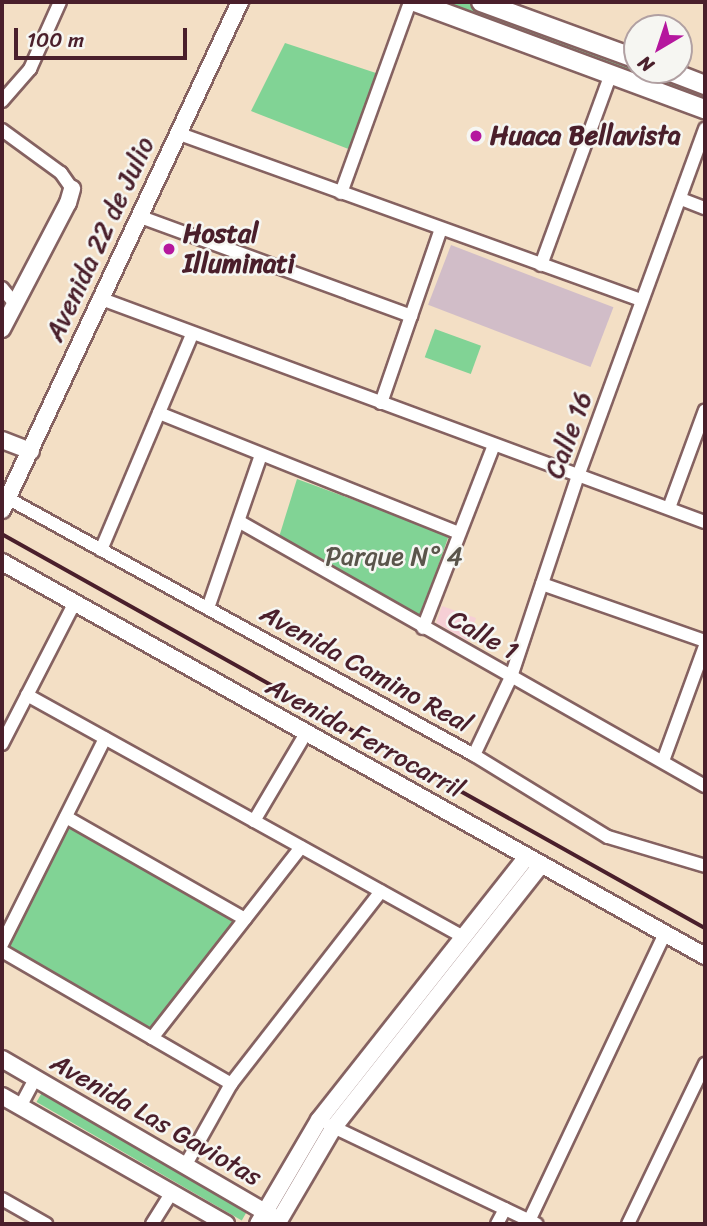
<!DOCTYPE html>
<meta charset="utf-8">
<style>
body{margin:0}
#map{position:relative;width:707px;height:1226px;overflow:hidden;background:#f3dfc5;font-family:Sriracha,sans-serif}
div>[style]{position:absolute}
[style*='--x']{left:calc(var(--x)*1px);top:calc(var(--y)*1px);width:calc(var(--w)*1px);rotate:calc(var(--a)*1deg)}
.built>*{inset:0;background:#f6cfd5}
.industrial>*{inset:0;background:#d1bdc8;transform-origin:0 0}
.green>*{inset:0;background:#81d395;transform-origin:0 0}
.roads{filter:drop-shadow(2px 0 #856261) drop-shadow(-2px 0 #856261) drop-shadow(0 2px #856261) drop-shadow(0 -2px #856261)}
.minor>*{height:12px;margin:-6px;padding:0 6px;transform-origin:6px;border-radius:6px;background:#fff}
.tertiary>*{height:16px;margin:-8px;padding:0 8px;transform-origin:8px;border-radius:8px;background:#fff}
.secondary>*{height:18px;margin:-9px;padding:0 9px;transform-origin:9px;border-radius:9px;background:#fff}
.rail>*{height:3.5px;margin:-1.75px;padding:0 1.75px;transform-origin:1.75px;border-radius:1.75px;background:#4a1f2b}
.dots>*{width:19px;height:19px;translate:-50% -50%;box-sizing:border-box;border:4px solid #f6f6f2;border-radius:50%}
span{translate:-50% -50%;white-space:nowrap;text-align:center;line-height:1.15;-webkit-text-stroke:5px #f6f6f2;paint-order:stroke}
.poi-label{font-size:26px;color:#4a1f2b;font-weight:700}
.left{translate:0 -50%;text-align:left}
.street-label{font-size:26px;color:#4a1f2b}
.park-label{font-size:26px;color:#5a554b}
.frame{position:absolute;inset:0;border:4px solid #4a1f2b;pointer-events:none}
.north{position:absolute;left:623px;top:14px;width:70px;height:70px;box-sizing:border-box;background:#f6f6f2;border:2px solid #b1a0a2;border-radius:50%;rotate:219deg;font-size:19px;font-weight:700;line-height:28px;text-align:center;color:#4a1f2b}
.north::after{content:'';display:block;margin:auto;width:24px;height:32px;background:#b5179e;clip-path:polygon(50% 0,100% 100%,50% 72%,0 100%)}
.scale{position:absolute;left:14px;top:28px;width:173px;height:32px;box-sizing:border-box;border:4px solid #4a1f2b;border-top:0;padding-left:9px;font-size:21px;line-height:24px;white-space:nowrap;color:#4a1f2b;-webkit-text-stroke:5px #f6f6f2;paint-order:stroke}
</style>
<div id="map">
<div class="built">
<i style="clip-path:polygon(442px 606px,476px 618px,468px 641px,436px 623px)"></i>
</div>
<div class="industrial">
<i style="left:451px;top:245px;width:174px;height:64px;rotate:21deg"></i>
</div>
<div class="green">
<i style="clip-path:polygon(438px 2px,468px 2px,637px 63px,637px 70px,658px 70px,702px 86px,698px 95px)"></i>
<i style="clip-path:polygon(285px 43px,379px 74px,351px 150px,251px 111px)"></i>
<i style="left:435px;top:329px;width:49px;height:30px;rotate:20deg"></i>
<i style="clip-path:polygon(297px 479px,449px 535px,420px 618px,279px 537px)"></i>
<i style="clip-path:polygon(65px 826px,72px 826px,234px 919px,235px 923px,153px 1028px,148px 1029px,8px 952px,7px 945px)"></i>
<i style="left:44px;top:1089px;width:237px;height:15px;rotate:30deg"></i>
</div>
<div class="roads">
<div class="minor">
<i style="--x:2;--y:101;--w:43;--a:-48.8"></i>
<i style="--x:30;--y:69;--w:73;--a:-65.9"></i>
<i style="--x:2;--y:130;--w:73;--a:36.1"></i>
<i style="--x:61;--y:173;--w:19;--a:55"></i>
<i style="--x:177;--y:133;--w:494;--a:19.8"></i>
<i style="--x:341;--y:193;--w:203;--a:-70.1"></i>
<i style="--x:681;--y:199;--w:26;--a:21"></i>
<i style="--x:138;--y:216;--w:291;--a:20.1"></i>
<i style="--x:541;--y:265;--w:203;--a:-69.9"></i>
<i style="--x:2;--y:288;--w:21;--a:51"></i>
<i style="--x:99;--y:298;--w:646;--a:20.29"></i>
<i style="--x:381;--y:403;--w:184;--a:-71"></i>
<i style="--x:159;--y:413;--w:323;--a:21.8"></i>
<i style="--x:9;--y:499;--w:531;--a:28.83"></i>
<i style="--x:474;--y:755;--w:157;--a:31.5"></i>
<i style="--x:608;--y:837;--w:101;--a:16.6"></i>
<i style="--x:669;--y:508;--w:104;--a:-69.8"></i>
<i style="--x:240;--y:522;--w:535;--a:29.59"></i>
<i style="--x:101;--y:550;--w:233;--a:-67.1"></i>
<i style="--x:542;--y:584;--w:173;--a:19.3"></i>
<i style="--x:208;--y:608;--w:162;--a:-70.9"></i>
<i style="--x:423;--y:628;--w:196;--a:-68.8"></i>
<i style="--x:27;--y:695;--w:500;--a:29"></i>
<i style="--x:2;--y:744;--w:160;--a:-62.8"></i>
<i style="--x:474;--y:755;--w:86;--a:-64.6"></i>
<i style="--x:511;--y:677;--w:212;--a:-71.6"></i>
<i style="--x:578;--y:476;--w:370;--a:-69.9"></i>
<i style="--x:663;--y:761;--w:122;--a:-69.9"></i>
<i style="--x:66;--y:817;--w:206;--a:29.7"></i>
<i style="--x:254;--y:821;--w:102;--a:-59.4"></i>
<i style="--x:2;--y:944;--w:230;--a:-63.4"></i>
<i style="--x:2;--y:951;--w:265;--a:30.1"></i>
<i style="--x:152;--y:1038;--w:242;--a:-52"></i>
<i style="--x:20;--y:1107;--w:32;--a:-62"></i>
<i style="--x:329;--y:1125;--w:230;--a:25.5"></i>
<i style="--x:185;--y:1166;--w:94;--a:-60.7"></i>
<i style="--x:231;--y:1084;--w:244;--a:-52.1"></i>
<i style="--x:2;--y:1199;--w:51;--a:29.6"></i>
<i style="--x:529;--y:1221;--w:318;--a:-64.7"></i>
<i style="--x:152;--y:1224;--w:36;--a:-58"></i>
<i style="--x:497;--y:1224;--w:17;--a:-62"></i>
<i style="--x:628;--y:1224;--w:178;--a:-64.3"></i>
</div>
<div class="tertiary">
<i style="--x:2;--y:329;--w:142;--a:-62.4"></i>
<i style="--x:68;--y:203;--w:15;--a:-74"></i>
<i style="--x:2;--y:440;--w:31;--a:21"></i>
<i style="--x:2;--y:510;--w:561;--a:-64.9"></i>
<i style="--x:2;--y:562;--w:806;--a:29.27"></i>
<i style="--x:2;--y:1059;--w:315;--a:30.2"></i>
<i style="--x:2;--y:1096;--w:258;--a:29.7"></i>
<i style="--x:258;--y:1224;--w:121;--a:-59.6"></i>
<i style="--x:319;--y:1120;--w:335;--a:-51.7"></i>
<i style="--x:277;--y:1224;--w:113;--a:-59.6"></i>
<i style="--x:334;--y:1127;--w:334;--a:-51.7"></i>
</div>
<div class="secondary">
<i style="--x:415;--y:2;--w:309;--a:20.3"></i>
<i style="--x:481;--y:2;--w:166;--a:20.1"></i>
<i style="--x:666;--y:70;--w:42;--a:21"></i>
</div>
</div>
<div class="rail">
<i style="--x:2;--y:534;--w:806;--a:29.27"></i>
</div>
<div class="dots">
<i style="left:476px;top:136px;background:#b5179e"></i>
<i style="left:169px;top:249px;background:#b5179e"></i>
</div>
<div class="poi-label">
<span class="left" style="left:490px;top:136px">Huaca Bellavista</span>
<span class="left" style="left:183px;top:249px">Hostal<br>Illuminati</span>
</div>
<div class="street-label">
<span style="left:100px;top:239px;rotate:-65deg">Avenida 22 de Julio</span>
<span style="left:569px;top:435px;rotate:-70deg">Calle 16</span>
<span style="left:483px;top:635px;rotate:29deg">Calle 1</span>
<span style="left:366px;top:669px;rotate:29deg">Avenida Camino Real</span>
<span style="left:365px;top:738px;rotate:29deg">Avenida Ferrocarril</span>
<span style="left:156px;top:1120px;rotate:30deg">Avenida Las Gaviotas</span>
</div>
<div class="park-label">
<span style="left:394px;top:557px">Parque N° 4</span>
</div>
<div class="frame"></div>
<div class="north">N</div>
<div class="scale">100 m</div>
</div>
